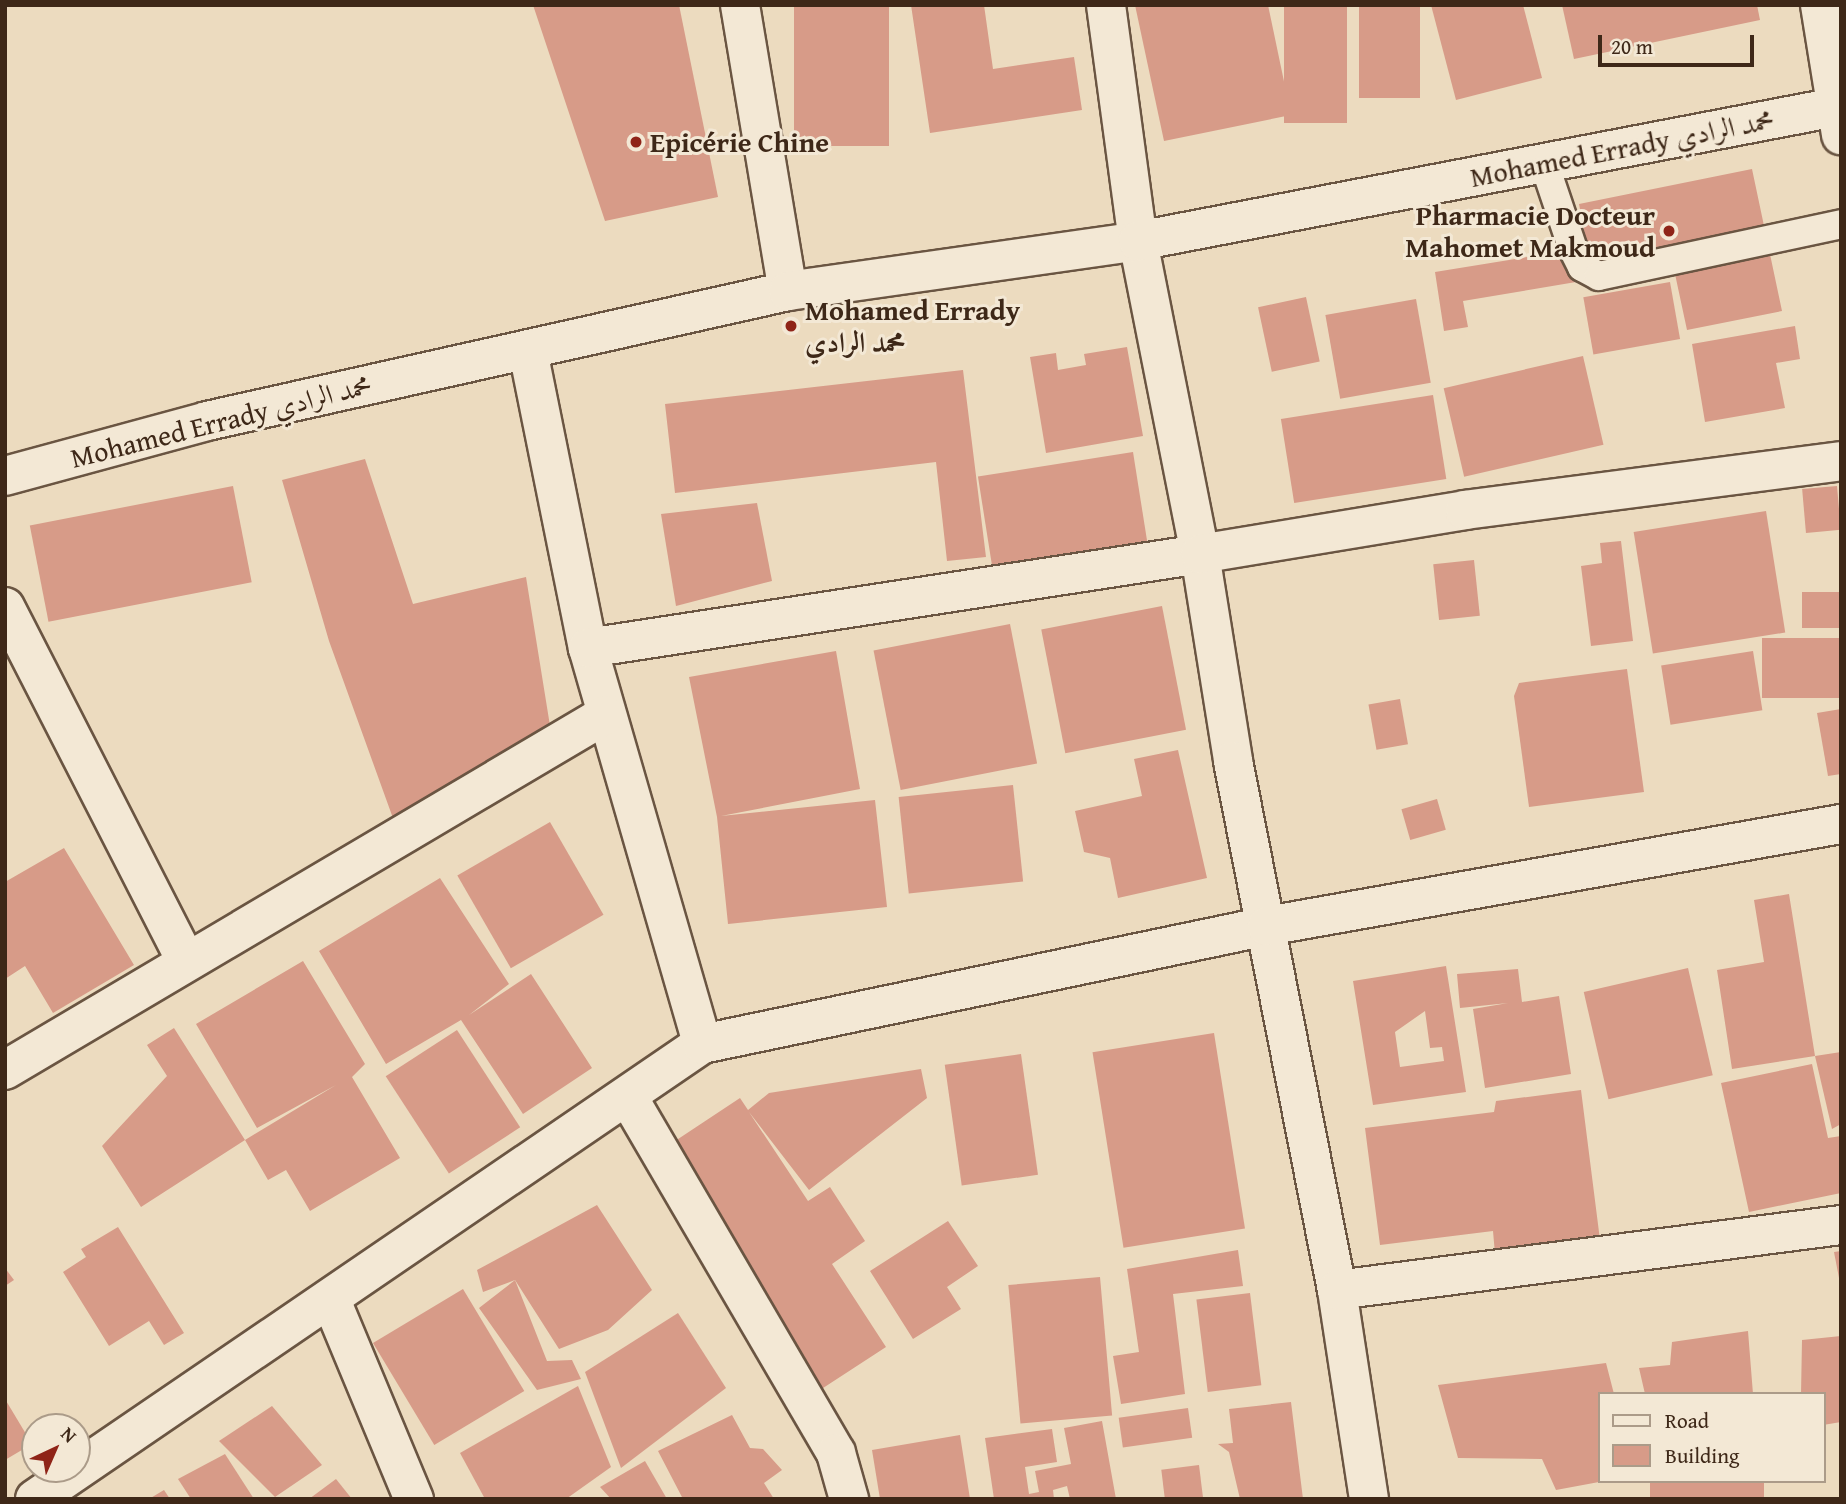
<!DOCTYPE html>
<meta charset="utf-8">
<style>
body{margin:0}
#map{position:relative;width:1846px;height:1504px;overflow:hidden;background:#ecdbbf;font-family:"Gentium Book Plus",Amiri,serif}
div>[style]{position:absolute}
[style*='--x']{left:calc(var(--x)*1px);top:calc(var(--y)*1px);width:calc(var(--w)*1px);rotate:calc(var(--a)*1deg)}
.building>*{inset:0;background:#d79b88;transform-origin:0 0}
.roads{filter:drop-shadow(2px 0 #6a5542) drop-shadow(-2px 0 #6a5542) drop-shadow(0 2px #6a5542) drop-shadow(0 -2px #6a5542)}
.lane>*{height:28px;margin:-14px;padding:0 14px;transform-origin:14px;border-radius:14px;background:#f3e8d5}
.street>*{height:38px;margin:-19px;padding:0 19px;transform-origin:19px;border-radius:19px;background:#f3e8d5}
.secondary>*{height:38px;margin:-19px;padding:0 19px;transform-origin:19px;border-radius:19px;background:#f3e8d5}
.dots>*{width:19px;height:19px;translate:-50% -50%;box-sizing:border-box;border:4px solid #f3e8d5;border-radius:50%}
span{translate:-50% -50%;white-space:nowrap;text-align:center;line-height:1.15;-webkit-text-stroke:6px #f3e8d5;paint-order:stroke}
.poi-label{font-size:28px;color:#3e2818;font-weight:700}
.left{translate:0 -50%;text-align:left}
.right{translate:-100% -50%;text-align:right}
.street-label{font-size:28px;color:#3e2818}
.frame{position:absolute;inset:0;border:7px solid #3e2818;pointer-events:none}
.legend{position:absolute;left:1598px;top:1392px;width:228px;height:91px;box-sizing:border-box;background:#f3e8d5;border:2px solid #ab9b89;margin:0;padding:9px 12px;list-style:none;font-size:21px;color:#3e2818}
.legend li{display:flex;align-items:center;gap:14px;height:35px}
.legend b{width:35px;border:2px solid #ab9b89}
.north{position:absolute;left:21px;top:1413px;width:70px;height:70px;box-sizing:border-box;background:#f3e8d5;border:2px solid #ab9b89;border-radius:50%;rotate:44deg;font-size:19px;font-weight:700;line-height:28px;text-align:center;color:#3e2818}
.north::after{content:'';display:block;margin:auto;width:24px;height:32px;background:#8f2418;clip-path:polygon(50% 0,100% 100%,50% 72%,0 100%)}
.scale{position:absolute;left:1598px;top:35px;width:156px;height:32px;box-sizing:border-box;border:4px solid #3e2818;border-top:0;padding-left:9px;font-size:21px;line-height:24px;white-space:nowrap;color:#3e2818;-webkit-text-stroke:5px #f3e8d5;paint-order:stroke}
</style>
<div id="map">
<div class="building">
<i style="clip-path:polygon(533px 5px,679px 5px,718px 197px,605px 221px)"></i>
<i style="left:794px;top:5px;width:95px;height:141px"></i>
<i style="clip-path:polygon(911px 5px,984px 5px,993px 69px,1074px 57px,1082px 110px,930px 133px)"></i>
<i style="clip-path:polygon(1135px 5px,1268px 5px,1291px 115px,1164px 141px)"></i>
<i style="left:1284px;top:5px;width:63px;height:118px"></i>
<i style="left:1359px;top:5px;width:61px;height:93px"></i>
<i style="clip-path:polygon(1431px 5px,1523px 5px,1542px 78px,1456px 100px)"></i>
<i style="clip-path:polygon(1562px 5px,1757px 5px,1760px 20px,1574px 59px)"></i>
<i style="clip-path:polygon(1752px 169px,1782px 311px,1687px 330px,1675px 274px,1595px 289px,1579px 204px)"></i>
<i style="clip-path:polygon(1570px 250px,1576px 282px,1463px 301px,1468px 327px,1444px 331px,1435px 272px)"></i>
<i style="left:1670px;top:282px;width:58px;height:88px;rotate:80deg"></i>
<i style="left:1306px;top:297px;width:66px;height:49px;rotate:78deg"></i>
<i style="left:1416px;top:299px;width:85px;height:92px;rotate:80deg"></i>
<i style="clip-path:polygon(1795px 326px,1800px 359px,1776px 363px,1785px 408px,1705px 422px,1692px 344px)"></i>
<i style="clip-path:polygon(1127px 347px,1143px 436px,1046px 453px,1030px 357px,1056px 353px,1058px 370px,1086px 365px,1084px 354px)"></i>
<i style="left:1583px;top:356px;width:91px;height:143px;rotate:77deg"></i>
<i style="clip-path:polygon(963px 370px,986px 557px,947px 561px,936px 462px,675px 493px,665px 404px)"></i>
<i style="left:1433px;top:395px;width:85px;height:154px;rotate:81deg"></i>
<i style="left:1133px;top:452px;width:94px;height:157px;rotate:81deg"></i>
<i style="clip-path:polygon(365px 459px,413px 604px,526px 577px,551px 732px,394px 821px,329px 641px,282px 480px)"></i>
<i style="left:233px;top:486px;width:98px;height:207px;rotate:79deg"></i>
<i style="left:1837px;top:486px;width:44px;height:35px;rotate:85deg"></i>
<i style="clip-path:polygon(757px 503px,772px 581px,676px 606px,661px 514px)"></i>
<i style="left:1766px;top:511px;width:123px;height:134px;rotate:81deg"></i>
<i style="clip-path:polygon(1621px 541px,1633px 641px,1591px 646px,1581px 566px,1602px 563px,1600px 543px)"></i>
<i style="left:1474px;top:560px;width:56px;height:41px;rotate:84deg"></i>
<i style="left:1841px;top:592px;width:36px;height:39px;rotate:90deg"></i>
<i style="left:1162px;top:606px;width:126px;height:123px;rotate:79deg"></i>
<i style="left:1010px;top:624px;width:142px;height:139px;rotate:79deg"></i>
<i style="left:1841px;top:638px;width:60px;height:79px;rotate:90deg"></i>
<i style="clip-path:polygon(836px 651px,860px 789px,721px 816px,875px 800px,887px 907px,728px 924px,717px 817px,689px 677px)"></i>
<i style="left:1753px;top:651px;width:60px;height:93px;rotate:81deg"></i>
<i style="clip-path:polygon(1627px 669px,1644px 792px,1529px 807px,1514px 696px,1519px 683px)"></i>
<i style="left:1400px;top:699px;width:46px;height:32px;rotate:80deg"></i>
<i style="clip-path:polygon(1841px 709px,1841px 774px,1828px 776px,1817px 713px)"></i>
<i style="clip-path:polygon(1178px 750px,1207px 878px,1118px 898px,1110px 858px,1084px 852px,1075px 811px,1142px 796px,1134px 759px)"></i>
<i style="left:1013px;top:785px;width:97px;height:115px;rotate:84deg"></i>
<i style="left:1437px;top:799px;width:32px;height:37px;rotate:74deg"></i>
<i style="left:550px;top:822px;width:107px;height:107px;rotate:60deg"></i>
<i style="clip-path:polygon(64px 848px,134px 965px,53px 1013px,25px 966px,5px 979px,5px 882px)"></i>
<i style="clip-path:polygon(440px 878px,509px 984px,469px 1015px,531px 974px,592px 1068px,523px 1114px,461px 1020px,386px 1064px,319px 951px)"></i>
<i style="clip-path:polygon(1789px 894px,1815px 1056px,1732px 1069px,1717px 970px,1764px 962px,1754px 900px)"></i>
<i style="clip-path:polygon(303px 961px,365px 1064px,352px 1077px,400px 1158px,310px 1211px,286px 1170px,268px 1180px,245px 1140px,336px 1085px,257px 1128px,196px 1024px)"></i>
<i style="clip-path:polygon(evenodd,1446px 966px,1466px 1092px,1373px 1105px,1353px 981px,1446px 966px,1425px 1011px,1430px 1048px,1442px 1047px,1444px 1061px,1400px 1067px,1395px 1032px,1425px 1011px)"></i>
<i style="left:1688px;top:968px;width:110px;height:107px;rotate:77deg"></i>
<i style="clip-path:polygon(1518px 969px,1522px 1002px,1559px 996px,1571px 1074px,1485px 1088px,1473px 1009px,1508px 1003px,1460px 1008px,1457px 974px)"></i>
<i style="clip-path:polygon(174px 1028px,245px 1140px,141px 1207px,102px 1146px,167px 1076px,147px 1045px)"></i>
<i style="left:457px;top:1030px;width:116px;height:85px;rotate:57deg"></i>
<i style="left:1214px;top:1033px;width:198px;height:123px;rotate:81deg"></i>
<i style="clip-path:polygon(1841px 1052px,1841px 1124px,1832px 1129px,1815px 1056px)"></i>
<i style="left:1021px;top:1054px;width:122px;height:77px;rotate:82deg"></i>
<i style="clip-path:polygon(1812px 1064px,1828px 1138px,1841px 1136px,1841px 1193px,1749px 1212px,1721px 1083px)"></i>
<i style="clip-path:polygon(921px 1069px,927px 1098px,809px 1190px,749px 1112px,808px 1201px,830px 1187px,865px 1241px,832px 1264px,886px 1347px,820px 1390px,663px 1149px,740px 1098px,748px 1110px,769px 1093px)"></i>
<i style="clip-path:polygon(1581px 1090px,1600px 1240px,1495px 1254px,1493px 1231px,1380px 1245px,1365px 1128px,1494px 1112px,1496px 1101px)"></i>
<i style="clip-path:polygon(597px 1205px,652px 1290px,608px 1330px,559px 1349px,515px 1280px,483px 1292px,477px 1270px)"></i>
<i style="clip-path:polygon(948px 1221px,978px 1266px,947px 1287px,961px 1309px,913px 1339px,870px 1271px)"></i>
<i style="clip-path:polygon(118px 1227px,184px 1333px,164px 1345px,149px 1321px,109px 1346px,63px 1272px,86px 1257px,81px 1249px)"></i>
<i style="clip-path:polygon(1238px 1250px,1243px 1286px,1173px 1294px,1185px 1394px,1121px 1404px,1113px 1356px,1139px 1352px,1127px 1269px)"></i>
<i style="clip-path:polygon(1841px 1251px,1841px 1278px,1839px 1278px,1834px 1252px)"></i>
<i style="clip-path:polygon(5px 1268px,14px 1280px,5px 1286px)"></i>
<i style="left:1100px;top:1277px;width:139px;height:92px;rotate:85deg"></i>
<i style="clip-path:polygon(515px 1280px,547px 1361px,572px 1360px,581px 1379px,537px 1390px,479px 1308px)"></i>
<i style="left:463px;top:1289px;width:119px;height:105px;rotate:59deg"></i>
<i style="left:1250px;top:1293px;width:93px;height:54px;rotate:83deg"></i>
<i style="clip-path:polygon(678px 1313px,726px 1388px,621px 1468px,585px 1372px)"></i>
<i style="clip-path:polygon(1748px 1331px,1753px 1394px,1645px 1394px,1639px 1368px,1670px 1365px,1672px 1342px)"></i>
<i style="clip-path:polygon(1841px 1336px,1841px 1422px,1823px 1425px,1823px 1394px,1801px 1394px,1802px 1340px)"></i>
<i style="clip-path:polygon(1606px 1363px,1614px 1394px,1599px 1394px,1599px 1482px,1556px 1490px,1542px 1459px,1458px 1458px,1438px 1385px)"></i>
<i style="clip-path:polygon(578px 1386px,611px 1467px,566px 1499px,485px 1499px,460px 1453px)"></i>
<i style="clip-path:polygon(5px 1399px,32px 1444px,5px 1460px)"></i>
<i style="clip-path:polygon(1291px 1402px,1303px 1499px,1240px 1499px,1229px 1452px,1218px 1444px,1233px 1443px,1229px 1409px)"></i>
<i style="clip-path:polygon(272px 1406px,322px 1465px,275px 1497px,219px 1441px)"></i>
<i style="left:1188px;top:1408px;width:30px;height:70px;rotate:82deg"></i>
<i style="clip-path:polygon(732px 1415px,750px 1448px,763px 1449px,782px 1470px,764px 1483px,774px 1499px,683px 1499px,658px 1451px)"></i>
<i style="clip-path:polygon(1102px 1421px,1116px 1499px,1070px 1499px,1067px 1486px,1053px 1490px,1054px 1499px,994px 1499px,985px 1438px,1052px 1429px,1057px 1462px,1025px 1467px,1029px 1494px,1039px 1492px,1035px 1471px,1071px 1464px,1064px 1428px)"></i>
<i style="clip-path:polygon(960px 1435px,970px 1499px,880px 1499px,872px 1450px)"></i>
<i style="clip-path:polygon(225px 1454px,254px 1499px,191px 1499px,178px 1479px)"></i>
<i style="clip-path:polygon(645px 1461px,667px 1499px,611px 1499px,600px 1487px)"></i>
<i style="left:1199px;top:1465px;width:34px;height:38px;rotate:83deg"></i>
<i style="clip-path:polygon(336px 1479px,352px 1499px,309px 1499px)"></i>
<i style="left:1650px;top:1481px;width:114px;height:18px"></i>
<i style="clip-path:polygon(164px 1490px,170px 1499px,149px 1499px)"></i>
</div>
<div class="roads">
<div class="lane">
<i style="--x:1544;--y:163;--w:91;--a:71.4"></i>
<i style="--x:1573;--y:249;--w:20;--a:63"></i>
<i style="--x:1582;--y:267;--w:19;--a:28"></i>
<i style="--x:1599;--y:276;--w:248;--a:-12.1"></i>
</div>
<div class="street">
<i style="--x:740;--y:5;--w:290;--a:80.5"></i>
<i style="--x:1106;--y:5;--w:238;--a:82.3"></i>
<i style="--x:1138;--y:241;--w:319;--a:78.8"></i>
<i style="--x:1200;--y:554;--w:210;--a:80.9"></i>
<i style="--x:1233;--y:761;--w:539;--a:78.88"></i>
<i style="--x:1337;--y:1290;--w:211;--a:81.3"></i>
<i style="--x:1820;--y:5;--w:132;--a:80.8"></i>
<i style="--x:528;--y:351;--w:303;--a:78.6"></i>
<i style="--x:588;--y:648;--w:412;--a:73.9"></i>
<i style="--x:5;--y:607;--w:398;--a:62.9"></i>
<i style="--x:588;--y:648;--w:619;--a:-8.73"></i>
<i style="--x:1200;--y:554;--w:269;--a:-9.4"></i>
<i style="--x:1465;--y:510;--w:379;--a:-7.4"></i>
<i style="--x:5;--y:1070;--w:697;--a:-30.61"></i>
<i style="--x:628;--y:1097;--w:412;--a:59.7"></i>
<i style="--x:836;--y:1453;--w:48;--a:74.2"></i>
<i style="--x:1337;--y:1290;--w:508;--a:-7.35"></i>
<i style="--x:331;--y:1300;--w:216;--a:67.4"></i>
<i style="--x:35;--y:1499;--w:807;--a:-34.3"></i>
<i style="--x:702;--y:1044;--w:577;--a:-11.8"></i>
<i style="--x:1267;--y:926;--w:583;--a:-10.08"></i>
</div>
<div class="secondary">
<i style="--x:5;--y:476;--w:209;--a:-15.2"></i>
<i style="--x:207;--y:421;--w:595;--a:-12.61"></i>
<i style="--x:788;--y:291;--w:354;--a:-8.1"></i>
<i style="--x:1138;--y:241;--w:716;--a:-10.87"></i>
</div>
</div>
<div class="dots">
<i style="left:636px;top:142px;background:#8f2418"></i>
<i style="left:1669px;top:231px;background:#8f2418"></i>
<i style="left:791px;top:326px;background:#8f2418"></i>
</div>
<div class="poi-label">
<span class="left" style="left:650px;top:142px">Epicérie Chine</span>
<span class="right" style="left:1655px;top:231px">Pharmacie Docteur<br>Mahomet Makmoud</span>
<span class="left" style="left:805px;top:326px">Mohamed Errady<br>محمد الرادي</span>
</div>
<div class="street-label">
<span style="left:1622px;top:148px;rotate:-11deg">Mohamed Errady محمد الرادي</span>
<span style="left:221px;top:421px;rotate:-14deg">Mohamed Errady محمد الرادي</span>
</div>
<div class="frame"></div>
<ul class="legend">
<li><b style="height:9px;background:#f3e8d5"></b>Road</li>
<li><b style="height:19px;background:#d79b88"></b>Building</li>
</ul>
<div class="north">N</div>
<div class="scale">20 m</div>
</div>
